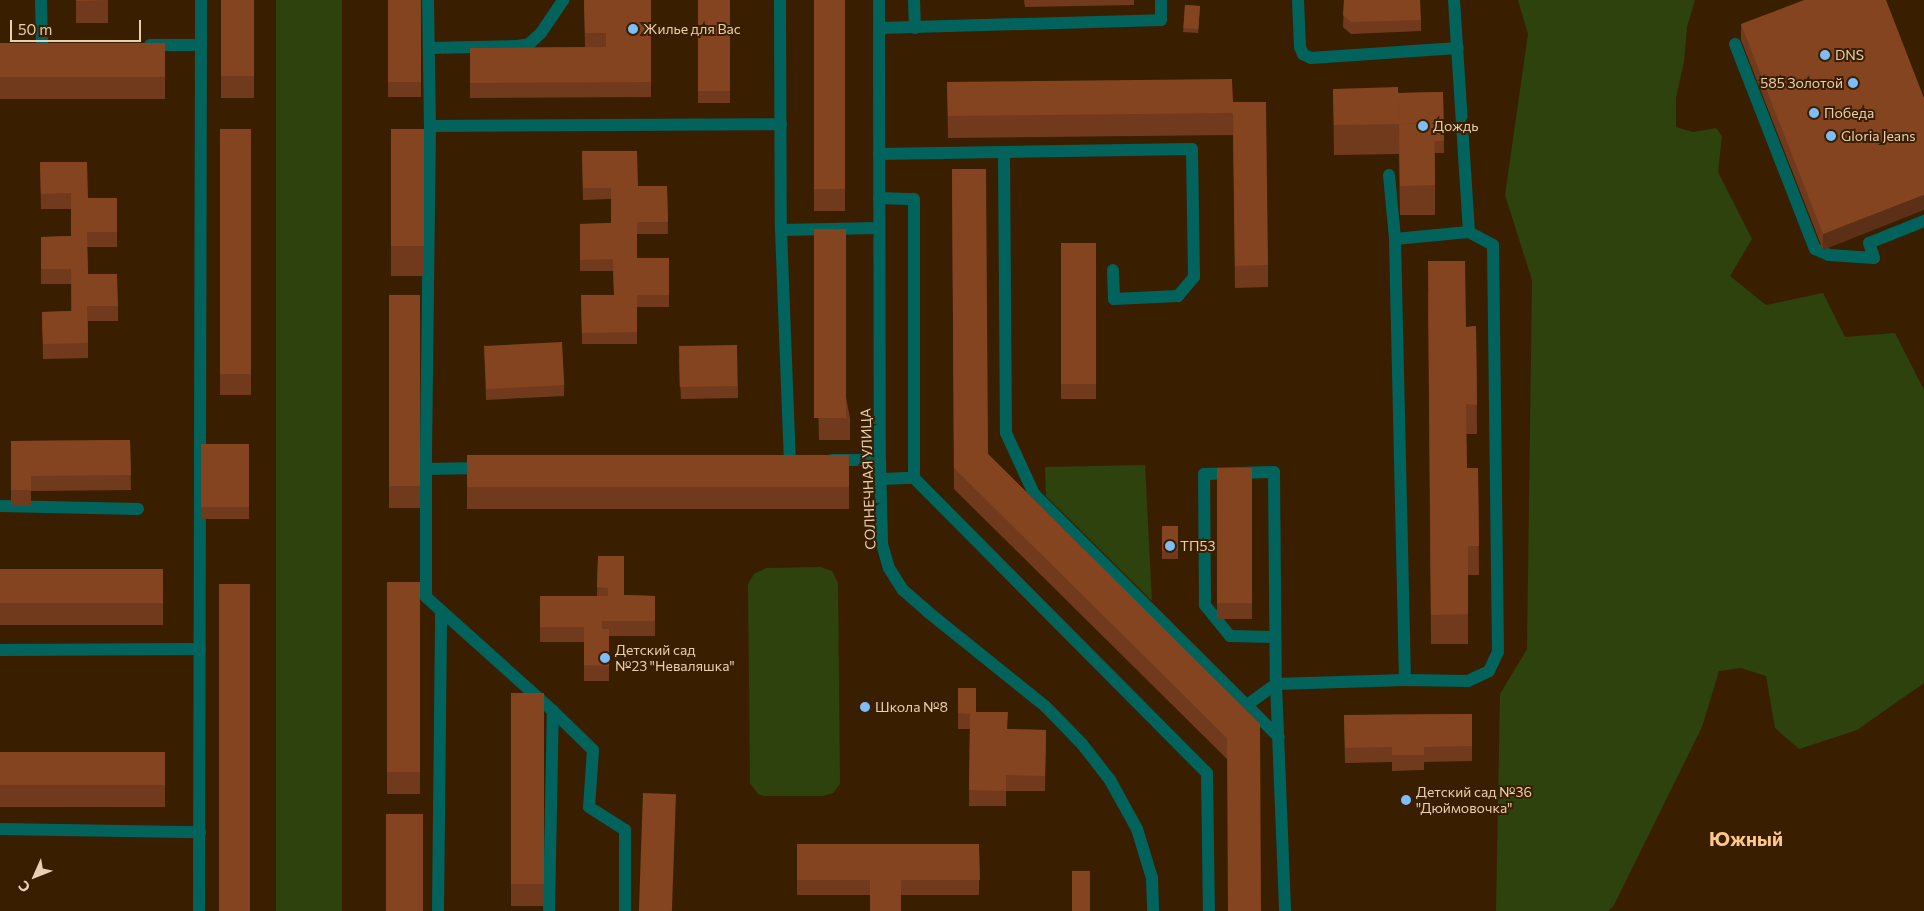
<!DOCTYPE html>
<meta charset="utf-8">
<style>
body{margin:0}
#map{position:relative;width:1924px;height:911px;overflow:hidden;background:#391f00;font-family:Commissioner,sans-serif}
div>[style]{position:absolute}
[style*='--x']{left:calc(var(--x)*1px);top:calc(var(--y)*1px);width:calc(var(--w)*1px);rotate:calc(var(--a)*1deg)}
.green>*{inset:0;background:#2d420c;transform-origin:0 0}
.minor>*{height:12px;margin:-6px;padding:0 6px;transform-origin:6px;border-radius:6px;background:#02635d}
.wall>*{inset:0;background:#723a1c;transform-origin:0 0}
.shaded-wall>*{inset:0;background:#5c3016}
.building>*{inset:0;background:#844420;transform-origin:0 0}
.dots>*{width:14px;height:14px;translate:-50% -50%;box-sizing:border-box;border:2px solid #391f00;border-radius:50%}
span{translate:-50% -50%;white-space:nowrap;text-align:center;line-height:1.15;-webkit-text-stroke:4px #391f00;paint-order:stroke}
.poi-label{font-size:14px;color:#eccfb2}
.left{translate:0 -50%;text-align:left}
.right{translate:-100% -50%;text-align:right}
.street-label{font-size:14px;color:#eccfb2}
.district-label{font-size:19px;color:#ffc78a;font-weight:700}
.north{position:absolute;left:10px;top:851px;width:50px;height:50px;-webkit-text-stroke:4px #391f00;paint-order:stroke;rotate:226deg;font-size:14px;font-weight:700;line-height:20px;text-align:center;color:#eccfb2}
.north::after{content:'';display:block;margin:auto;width:18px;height:22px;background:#eccfb2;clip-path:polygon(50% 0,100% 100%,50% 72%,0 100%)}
.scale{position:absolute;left:10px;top:20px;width:131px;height:22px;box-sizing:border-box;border:2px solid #eccfb2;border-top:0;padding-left:6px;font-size:15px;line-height:18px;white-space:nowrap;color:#eccfb2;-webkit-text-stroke:4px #391f00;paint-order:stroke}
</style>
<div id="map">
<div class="green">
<i style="left:276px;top:0;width:66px;height:911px"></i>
<i style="clip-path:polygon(1518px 0,1695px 0,1687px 27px,1684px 62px,1676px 98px,1676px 127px,1693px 132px,1716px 128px,1722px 136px,1718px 172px,1752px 239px,1730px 276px,1766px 305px,1823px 293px,1845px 337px,1895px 333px,1924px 390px,1924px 683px,1857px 730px,1799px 749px,1775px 728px,1766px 676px,1741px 668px,1719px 671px,1702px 727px,1613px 907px,1608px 911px,1496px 911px,1500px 694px,1527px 649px,1532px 280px,1505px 195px,1528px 34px)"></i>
<i style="clip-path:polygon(1145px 465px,1152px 601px,1046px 496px,1045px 467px)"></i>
<i style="clip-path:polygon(820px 567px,832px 571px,838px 583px,840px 784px,833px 793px,823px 796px,763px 796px,758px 794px,750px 783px,748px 584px,754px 574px,766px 568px)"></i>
</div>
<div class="minor">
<i style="--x:41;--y:0;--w:43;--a:88.7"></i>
<i style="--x:428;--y:0;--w:126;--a:89.1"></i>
<i style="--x:430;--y:126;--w:343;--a:90.7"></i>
<i style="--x:426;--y:469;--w:56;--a:-1"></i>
<i style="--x:780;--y:0;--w:230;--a:89.8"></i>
<i style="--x:781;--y:230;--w:231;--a:87.8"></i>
<i style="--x:790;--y:461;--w:10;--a:0"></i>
<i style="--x:879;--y:0;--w:460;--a:89.9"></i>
<i style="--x:880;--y:460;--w:84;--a:88.6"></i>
<i style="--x:882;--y:544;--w:25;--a:74"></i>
<i style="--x:889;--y:568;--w:26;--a:58"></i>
<i style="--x:903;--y:590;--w:33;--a:41"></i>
<i style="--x:928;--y:612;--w:151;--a:38.8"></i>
<i style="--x:1046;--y:707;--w:52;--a:45.8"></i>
<i style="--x:1082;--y:744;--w:46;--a:52.1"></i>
<i style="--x:1110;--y:780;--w:56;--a:61.1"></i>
<i style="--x:1137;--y:829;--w:51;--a:73"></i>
<i style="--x:1152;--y:878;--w:33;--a:88"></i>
<i style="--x:914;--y:0;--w:28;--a:88"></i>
<i style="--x:1298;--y:0;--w:47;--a:87.6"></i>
<i style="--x:1300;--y:47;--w:8;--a:67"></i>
<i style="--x:1303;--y:54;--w:9;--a:27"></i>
<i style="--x:1311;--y:58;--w:147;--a:-3.9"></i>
<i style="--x:879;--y:28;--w:282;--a:-1.6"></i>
<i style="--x:1161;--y:20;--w:20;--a:-90"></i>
<i style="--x:1735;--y:44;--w:220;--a:68.7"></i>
<i style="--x:1815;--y:249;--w:15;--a:23"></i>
<i style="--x:1829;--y:255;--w:45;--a:3.8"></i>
<i style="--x:1874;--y:258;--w:16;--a:-108"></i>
<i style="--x:1869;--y:243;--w:59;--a:-21.8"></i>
<i style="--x:150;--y:45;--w:51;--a:0"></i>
<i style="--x:430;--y:48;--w:88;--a:-1.3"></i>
<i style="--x:518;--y:46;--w:11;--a:-10"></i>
<i style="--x:529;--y:44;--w:16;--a:-43"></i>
<i style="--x:541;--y:33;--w:40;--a:-56"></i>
<i style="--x:430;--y:126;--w:351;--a:-0.3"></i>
<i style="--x:1004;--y:152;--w:281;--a:89.6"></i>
<i style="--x:1006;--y:433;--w:67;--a:65.3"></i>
<i style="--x:1034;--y:494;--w:345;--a:44.8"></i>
<i style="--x:879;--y:154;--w:313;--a:-0.9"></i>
<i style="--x:1192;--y:149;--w:128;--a:89.1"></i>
<i style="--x:1194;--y:277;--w:25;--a:130"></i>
<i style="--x:1178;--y:296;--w:64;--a:177.3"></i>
<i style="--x:1114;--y:299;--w:29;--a:-92"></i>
<i style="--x:1389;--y:175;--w:64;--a:84.6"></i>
<i style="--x:879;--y:198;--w:35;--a:2"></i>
<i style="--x:914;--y:199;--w:279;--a:90"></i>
<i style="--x:914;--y:478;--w:416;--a:45.2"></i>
<i style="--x:1207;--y:773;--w:138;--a:89.2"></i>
<i style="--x:781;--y:230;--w:97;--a:-1.2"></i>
<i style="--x:832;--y:460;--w:48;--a:0"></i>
<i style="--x:426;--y:469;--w:128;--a:90"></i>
<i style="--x:426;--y:597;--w:171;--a:41.9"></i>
<i style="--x:553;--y:711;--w:56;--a:44.3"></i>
<i style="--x:593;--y:750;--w:57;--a:94"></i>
<i style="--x:589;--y:807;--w:43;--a:32.6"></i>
<i style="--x:625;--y:830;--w:81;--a:90"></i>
<i style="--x:881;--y:479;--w:33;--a:-2"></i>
<i style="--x:0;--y:506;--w:138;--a:1.2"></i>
<i style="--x:1275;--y:637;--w:45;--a:-178.7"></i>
<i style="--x:1230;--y:636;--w:40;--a:-129"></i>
<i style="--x:1205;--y:605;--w:131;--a:-90.4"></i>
<i style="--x:1204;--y:474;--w:70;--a:-1.6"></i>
<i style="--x:1274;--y:472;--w:212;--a:89.5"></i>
<i style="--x:1276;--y:684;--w:227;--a:87.7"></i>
<i style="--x:0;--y:650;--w:200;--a:-0.3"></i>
<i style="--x:1405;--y:680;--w:441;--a:-91.3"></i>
<i style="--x:1395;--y:239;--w:74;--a:-5.4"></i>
<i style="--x:1247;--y:705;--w:36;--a:-36"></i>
<i style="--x:1276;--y:684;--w:129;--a:-1.8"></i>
<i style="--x:1405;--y:680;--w:63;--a:0.9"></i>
<i style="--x:1468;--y:681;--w:23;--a:-25"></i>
<i style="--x:1489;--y:671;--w:21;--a:-65"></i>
<i style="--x:1498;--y:652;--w:407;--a:-90.7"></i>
<i style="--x:1493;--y:245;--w:27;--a:-152"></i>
<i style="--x:1469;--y:232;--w:232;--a:-93.7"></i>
<i style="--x:0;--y:829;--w:200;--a:0.9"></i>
<i style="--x:199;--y:911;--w:911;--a:-89.87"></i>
<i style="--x:438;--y:911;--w:300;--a:-89.4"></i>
<i style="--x:549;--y:911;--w:200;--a:-88.9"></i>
</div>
<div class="wall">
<i style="left:76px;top:0;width:32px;height:23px"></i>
<i style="left:221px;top:0;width:33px;height:98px"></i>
<i style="left:388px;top:0;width:33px;height:97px"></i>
<i style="clip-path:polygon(584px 0,651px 0,651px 97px,470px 98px,470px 48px,585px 47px)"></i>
<i style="left:698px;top:0;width:32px;height:103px"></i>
<i style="left:814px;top:0;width:31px;height:211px"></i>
<i style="clip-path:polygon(1024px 0,1134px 0,1134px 5px,1025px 7px)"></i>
<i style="clip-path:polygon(1344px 0,1421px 20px,1421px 31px,1351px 34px,1343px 27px)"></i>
<i style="left:1185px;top:5px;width:15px;height:27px;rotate:4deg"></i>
<i style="clip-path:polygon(1741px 24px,1924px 98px,1823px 250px,1741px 40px)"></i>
<i style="left:0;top:43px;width:165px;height:56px"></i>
<i style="clip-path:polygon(947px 82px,1233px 102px,1268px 265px,1268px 287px,1235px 288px,1233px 135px,948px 138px)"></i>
<i style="clip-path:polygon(1333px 89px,1398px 93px,1443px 92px,1444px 153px,1435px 153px,1435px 215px,1400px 215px,1399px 154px,1334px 155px)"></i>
<i style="left:220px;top:129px;width:31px;height:266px"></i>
<i style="left:391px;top:129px;width:33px;height:147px"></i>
<i style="clip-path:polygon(582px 151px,638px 186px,667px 186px,668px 234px,637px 234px,637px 258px,669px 258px,669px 307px,637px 307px,637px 344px,582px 344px,581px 295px,614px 295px,613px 271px,580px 271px,580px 224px,611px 223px,611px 199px,583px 200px)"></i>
<i style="clip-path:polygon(40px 162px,88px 198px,117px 232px,117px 247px,87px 247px,88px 274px,118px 306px,118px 321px,88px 321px,88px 358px,43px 359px,42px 312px,71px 311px,71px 284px,41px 284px,41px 237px,71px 236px,71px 209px,41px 209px)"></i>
<i style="clip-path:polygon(952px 169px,988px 454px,1260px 724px,1227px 759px,954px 489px)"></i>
<i style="clip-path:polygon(814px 229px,850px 418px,850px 440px,819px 440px)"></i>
<i style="left:1096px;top:243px;width:156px;height:35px;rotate:90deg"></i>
<i style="clip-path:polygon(1428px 291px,1466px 327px,1476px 326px,1477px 434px,1466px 434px,1467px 468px,1478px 468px,1479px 575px,1468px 575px,1468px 644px,1431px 644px)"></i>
<i style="left:389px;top:295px;width:31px;height:213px"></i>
<i style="clip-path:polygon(484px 345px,564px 385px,564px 396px,486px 400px)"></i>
<i style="clip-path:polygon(679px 358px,738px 386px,738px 398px,681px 399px)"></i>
<i style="clip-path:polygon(130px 440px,131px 490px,31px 491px,31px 505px,11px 506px,11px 441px)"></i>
<i style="left:201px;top:444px;width:48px;height:75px"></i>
<i style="left:849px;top:455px;width:54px;height:382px;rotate:90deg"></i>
<i style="left:1252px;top:468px;width:151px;height:35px;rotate:90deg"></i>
<i style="left:1162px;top:526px;width:16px;height:33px"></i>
<i style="clip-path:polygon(598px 556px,624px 595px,655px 596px,655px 636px,609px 636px,609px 681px,584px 681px,584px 642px,540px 642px,540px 596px,597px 596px)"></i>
<i style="left:163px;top:569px;width:56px;height:163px;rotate:90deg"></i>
<i style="left:420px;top:582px;width:212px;height:33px;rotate:90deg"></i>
<i style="clip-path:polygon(958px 688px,976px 712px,1008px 729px,1046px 730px,1045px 791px,1006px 791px,1006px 806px,969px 806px,970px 729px,958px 729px)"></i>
<i style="left:511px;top:693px;width:33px;height:213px"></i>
<i style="clip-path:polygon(1472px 714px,1472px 761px,1424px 762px,1424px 770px,1392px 771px,1392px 762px,1345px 763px,1344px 715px)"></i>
<i style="left:0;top:752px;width:165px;height:55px"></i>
<i style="left:797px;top:844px;width:182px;height:51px"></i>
</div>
<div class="shaded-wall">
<i style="clip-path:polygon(1924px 195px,1924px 210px,1823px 250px,1823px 234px)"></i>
</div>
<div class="building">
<i style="clip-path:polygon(76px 0,108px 0,76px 1px)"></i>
<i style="left:221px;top:0;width:33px;height:76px"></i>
<i style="left:388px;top:0;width:33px;height:82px"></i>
<i style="clip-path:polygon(584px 0,651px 0,651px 82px,470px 83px,470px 48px,606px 47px,606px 33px,585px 33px)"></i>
<i style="left:698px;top:0;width:32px;height:91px"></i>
<i style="left:814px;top:0;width:31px;height:189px"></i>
<i style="clip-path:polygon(1344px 0,1420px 0,1421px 20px,1351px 22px,1343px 15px)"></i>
<i style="clip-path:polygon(1804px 0,1886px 0,1924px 98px,1924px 195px,1823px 234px,1741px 24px)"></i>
<i style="left:1185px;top:5px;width:15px;height:23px;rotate:4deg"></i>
<i style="left:0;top:43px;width:165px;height:34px"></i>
<i style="clip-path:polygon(1232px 79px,1233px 102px,1266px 102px,1268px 265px,1235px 266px,1233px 113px,948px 116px,947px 82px)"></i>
<i style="clip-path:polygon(1398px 87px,1399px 124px,1434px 123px,1435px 185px,1400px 186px,1399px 124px,1334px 125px,1333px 89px)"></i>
<i style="clip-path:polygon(1443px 92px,1444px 141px,1434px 141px,1434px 123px,1399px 124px,1398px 93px)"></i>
<i style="left:220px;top:129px;width:31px;height:245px"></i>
<i style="left:391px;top:129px;width:33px;height:117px"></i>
<i style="clip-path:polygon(582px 151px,637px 151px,638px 186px,667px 186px,668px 222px,637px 222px,637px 258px,669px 258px,669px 295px,637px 295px,637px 332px,582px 333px,581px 295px,614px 295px,613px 259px,580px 260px,580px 224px,611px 223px,611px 188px,583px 188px)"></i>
<i style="clip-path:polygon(40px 162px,87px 162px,88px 198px,117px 198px,117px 232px,87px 232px,88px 274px,117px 274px,118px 306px,87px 306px,88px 343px,43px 344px,42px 312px,72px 311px,71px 269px,41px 269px,41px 237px,71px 236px,71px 193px,41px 194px)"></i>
<i style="clip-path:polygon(952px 169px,986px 169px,988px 454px,1260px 724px,1261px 911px,1228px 911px,1227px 738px,954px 468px)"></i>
<i style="left:814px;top:229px;width:32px;height:189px"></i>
<i style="left:1096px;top:243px;width:141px;height:35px;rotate:90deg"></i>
<i style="clip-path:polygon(1428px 261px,1465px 261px,1466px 327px,1476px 326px,1477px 405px,1466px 404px,1467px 468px,1478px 468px,1479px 546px,1468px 546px,1468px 614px,1431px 615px)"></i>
<i style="left:389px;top:295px;width:31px;height:191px"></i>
<i style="left:562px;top:342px;width:43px;height:78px;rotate:87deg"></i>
<i style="left:737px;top:345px;width:41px;height:58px;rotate:89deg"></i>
<i style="clip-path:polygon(130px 440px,131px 475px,31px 476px,31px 490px,11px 490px,11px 441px)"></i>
<i style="left:201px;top:444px;width:48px;height:63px"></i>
<i style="left:849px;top:455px;width:32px;height:382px;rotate:90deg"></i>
<i style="left:1252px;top:468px;width:135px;height:35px;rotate:90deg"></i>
<i style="left:1162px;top:526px;width:16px;height:25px"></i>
<i style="clip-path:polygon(598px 556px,624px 556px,624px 595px,655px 596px,655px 621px,602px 621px,602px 629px,609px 629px,609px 666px,584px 665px,584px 627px,540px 627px,540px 596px,608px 596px,608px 588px,597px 587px)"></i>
<i style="left:163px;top:569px;width:34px;height:163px;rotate:90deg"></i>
<i style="left:420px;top:582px;width:190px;height:33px;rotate:90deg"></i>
<i style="left:219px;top:584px;width:31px;height:327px"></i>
<i style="clip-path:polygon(958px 688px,976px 688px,976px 712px,1008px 712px,1007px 729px,1046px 730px,1045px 776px,1006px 775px,1006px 791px,969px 790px,970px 714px,958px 713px)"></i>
<i style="left:511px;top:693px;width:33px;height:191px"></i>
<i style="clip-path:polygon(1472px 714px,1472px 746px,1424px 747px,1424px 755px,1392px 755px,1392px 747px,1345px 748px,1344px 715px)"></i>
<i style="left:0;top:752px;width:165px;height:33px"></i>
<i style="left:643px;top:793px;width:33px;height:118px;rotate:2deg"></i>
<i style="left:386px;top:814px;width:37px;height:97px"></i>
<i style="clip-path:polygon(797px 844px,979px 844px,980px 880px,901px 880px,901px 911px,870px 911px,870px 880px,797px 880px)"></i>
<i style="left:1072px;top:871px;width:18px;height:40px"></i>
</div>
<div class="dots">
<i style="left:633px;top:29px;background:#7ebdf9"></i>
<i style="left:1825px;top:55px;background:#7ebdf9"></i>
<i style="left:1853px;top:83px;background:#7ebdf9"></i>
<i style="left:1814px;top:113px;background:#7ebdf9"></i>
<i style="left:1423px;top:126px;background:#7ebdf9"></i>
<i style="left:1831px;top:136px;background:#7ebdf9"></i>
<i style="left:1170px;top:546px;background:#7ebdf9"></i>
<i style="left:605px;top:658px;background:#7ebdf9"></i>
<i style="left:865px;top:707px;background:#7ebdf9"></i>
<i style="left:1406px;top:800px;background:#7ebdf9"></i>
</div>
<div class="poi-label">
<span class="left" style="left:643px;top:29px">Жилье для Вас</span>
<span class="left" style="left:1835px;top:55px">DNS</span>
<span class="right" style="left:1843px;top:83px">585 Золотой</span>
<span class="left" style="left:1824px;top:113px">Победа</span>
<span class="left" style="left:1433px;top:126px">Дождь</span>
<span class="left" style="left:1841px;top:136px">Gloria Jeans</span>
<span class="left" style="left:1180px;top:546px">ТП53</span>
<span class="left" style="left:615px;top:658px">Детский сад<br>№23 "Неваляшка"</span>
<span class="left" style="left:875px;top:707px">Школа №8</span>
<span class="left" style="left:1416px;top:800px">Детский сад №36<br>"Дюймовочка"</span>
</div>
<div class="street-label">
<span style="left:868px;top:479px;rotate:-92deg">СОЛНЕЧНАЯ УЛИЦА</span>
</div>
<div class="district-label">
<span style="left:1746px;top:839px">Южный</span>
</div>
<div class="north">С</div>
<div class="scale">50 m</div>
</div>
